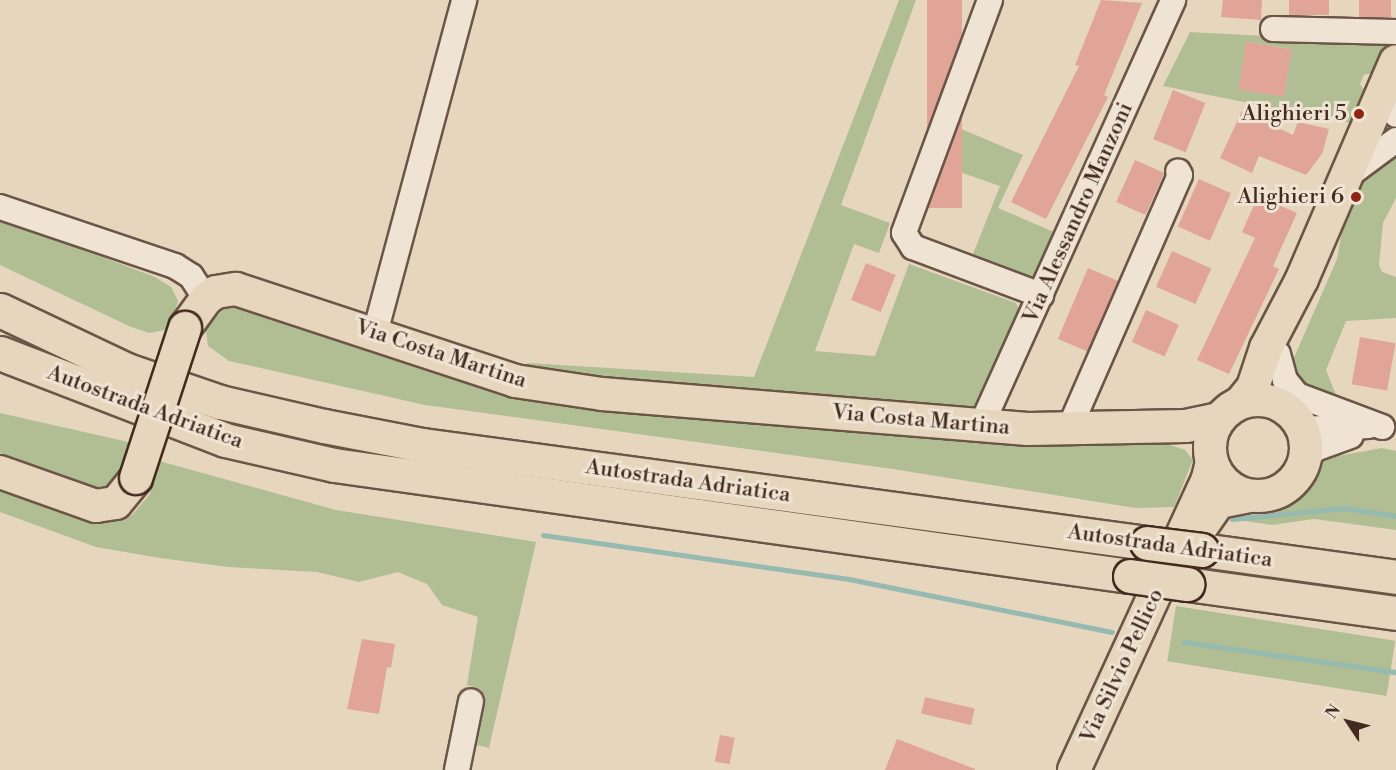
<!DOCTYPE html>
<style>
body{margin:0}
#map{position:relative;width:1396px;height:770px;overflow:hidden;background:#e6d6bd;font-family:"Libre Bodoni",serif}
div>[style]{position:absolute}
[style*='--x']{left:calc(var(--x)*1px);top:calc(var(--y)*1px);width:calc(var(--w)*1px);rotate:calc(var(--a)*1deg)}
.green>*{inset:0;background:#b1be94;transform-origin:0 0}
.stream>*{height:5px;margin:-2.5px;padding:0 2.5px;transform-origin:2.5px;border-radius:2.5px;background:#96b9b0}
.building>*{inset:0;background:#e0a597;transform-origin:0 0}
.roads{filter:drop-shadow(2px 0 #6b5546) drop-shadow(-2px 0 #6b5546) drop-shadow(0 2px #6b5546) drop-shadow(0 -2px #6b5546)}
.minor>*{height:24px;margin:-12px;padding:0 12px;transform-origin:12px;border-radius:12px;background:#efe4d4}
.major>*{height:32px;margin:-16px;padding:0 16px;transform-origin:16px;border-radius:16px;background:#e6d6bd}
.major>.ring{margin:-16px;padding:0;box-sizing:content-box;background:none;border:32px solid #e6d6bd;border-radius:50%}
.highway>*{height:33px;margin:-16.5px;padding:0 16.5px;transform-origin:16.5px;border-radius:16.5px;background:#e6d6bd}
.bridges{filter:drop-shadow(2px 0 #422a1f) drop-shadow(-2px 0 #422a1f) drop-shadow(0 2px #422a1f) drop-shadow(0 -2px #422a1f)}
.major-bridge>*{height:32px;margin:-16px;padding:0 16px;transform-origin:16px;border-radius:16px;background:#e6d6bd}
.highway-bridge>*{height:33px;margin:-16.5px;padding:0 16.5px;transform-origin:16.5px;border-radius:16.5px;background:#e6d6bd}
.dots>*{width:16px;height:16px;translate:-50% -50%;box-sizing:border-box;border:3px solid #efe4d4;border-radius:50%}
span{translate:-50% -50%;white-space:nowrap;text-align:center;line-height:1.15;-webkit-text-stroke:6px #efe4d4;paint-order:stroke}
.poi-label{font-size:22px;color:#422a1f}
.right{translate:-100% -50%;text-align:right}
.street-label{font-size:22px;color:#422a1f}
.north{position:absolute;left:1318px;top:692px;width:60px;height:60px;-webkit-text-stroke:4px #efe4d4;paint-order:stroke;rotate:305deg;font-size:16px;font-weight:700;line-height:24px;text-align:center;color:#422a1f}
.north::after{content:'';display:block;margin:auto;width:21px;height:27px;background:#422a1f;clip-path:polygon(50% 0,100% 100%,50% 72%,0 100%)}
</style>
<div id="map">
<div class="green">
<i style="clip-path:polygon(899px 0,916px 0,841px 205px,890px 223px,879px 253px,854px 244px,815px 351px,875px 356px,909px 264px,1016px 303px,1019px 310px,970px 415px,633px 387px,523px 368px,528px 363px,754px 377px)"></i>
<i style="clip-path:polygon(evenodd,1190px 32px,1265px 36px,1390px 43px,1377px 72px,1364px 75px,1360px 84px,1367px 95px,1351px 123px,1163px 86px,1190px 32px,1247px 42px,1291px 49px,1284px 95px,1239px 88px,1247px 42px)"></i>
<i style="clip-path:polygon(959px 128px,1023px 155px,998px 208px,1054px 232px,1033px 277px,973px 254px,1000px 186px,945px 167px)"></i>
<i style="clip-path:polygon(1396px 153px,1396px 198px,1383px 223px,1379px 265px,1382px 272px,1396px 277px,1396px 318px,1346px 321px,1326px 370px,1338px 400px,1303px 389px,1293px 370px,1293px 360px,1337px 259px,1344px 219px,1369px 172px)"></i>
<i style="clip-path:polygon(0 218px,155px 277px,171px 287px,178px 301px,170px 329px,149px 333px,131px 327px,0 265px)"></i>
<i style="clip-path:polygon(247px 303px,517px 395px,938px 436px,1164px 443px,1185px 450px,1193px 460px,1174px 507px,1135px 508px,893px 469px,425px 405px,229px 361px,208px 346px,205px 326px,227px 307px)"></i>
<i style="clip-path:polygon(0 413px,133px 443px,123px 475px,109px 487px,90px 489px,0 453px)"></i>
<i style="clip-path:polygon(1382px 448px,1396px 451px,1396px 530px,1314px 519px,1272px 525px,1232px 519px,1270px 511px,1296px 496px,1327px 458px)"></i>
<i style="clip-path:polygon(159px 461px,336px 510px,536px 542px,489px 748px,477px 745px,486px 697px,481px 689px,467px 685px,478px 617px,442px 605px,427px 584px,398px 572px,359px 582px,317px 572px,228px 567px,160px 558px,96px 547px,0 512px,0 487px,91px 520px,120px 521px,132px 515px,150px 494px)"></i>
<i style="left:1176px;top:606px;width:222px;height:56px;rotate:9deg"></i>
</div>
<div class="stream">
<i style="--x:1232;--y:519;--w:113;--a:-5.6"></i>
<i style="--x:1344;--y:508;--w:53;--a:8.7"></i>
<i style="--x:543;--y:535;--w:309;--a:8.2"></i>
<i style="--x:849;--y:579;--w:268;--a:11.4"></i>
<i style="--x:1184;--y:642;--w:214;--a:8.1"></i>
</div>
<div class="building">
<i style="left:927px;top:0;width:35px;height:208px"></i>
<i style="clip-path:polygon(1101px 0,1142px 3px,1104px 95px,1108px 97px,1046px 219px,1011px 202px,1079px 66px,1075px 65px)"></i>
<i style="clip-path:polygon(1223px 0,1262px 0,1261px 20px,1221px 17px)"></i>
<i style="left:1289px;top:0;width:40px;height:15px"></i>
<i style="left:1359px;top:0;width:32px;height:17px"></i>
<i style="left:1246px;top:42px;width:46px;height:48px;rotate:9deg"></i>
<i style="left:1173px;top:90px;width:35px;height:53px;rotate:22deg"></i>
<i style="clip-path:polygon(1242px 111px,1293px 135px,1298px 122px,1329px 129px,1322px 154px,1306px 175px,1259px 156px,1252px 173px,1220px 158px)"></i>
<i style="left:1135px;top:160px;width:32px;height:46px;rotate:24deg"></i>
<i style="left:1199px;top:179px;width:35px;height:52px;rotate:24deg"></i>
<i style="clip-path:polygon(1258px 196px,1297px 213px,1273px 266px,1279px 269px,1229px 374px,1197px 360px,1255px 238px,1242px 232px)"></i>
<i style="left:1172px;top:251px;width:43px;height:39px;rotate:24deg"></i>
<i style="left:866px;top:263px;width:32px;height:40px;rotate:22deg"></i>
<i style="left:1088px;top:268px;width:33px;height:77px;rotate:23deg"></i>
<i style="left:1146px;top:310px;width:36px;height:35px;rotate:24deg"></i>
<i style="left:1360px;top:337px;width:36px;height:48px;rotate:10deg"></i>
<i style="clip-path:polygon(362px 639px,395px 644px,391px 668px,387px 667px,379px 714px,347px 709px)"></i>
<i style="left:925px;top:697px;width:51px;height:17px;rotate:13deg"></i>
<i style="left:720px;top:735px;width:15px;height:27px;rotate:11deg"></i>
<i style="clip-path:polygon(897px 739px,975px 769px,975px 770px,885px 770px)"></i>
</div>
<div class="roads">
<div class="minor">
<i style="--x:990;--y:0;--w:248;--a:110.3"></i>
<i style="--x:904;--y:233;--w:17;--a:57"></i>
<i style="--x:913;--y:247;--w:137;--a:20.6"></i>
<i style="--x:1273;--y:29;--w:123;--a:1.4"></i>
<i style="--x:1394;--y:95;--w:12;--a:-175"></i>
<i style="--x:1382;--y:94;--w:25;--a:56"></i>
<i style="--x:1350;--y:174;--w:57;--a:-36.5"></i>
<i style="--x:0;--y:207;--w:185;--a:18.6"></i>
<i style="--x:175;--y:266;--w:19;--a:32"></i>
<i style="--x:191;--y:276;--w:27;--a:57"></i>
<i style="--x:375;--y:333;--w:345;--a:-75"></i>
<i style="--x:1278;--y:354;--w:27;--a:75"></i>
<i style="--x:1285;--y:380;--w:19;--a:51"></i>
<i style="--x:1297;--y:395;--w:91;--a:20.6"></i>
<i style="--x:981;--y:426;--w:467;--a:-65.7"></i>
<i style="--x:1069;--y:429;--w:277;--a:-66.4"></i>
<i style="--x:1180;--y:175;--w:4;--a:-117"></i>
<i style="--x:1302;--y:429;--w:67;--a:-2.6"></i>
<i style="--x:1304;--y:461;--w:16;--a:-47"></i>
<i style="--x:1315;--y:449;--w:38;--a:-20"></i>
<i style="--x:457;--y:770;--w:70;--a:-78.5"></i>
</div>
<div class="major">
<i style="--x:185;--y:328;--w:36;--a:-54"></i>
<i style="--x:206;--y:299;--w:12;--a:-35"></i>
<i style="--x:216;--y:292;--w:20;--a:-9"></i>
<i style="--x:236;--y:289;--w:294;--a:18.2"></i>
<i style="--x:515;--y:381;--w:88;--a:8.5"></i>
<i style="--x:602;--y:394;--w:427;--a:4.7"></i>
<i style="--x:1028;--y:429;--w:158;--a:-1.1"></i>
<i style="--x:1186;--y:426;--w:34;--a:-12"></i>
<i class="ring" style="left:1210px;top:400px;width:64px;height:64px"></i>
<i style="--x:1241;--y:402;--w:19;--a:-51"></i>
<i style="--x:1253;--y:387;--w:41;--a:-71.6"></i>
<i style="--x:1266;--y:348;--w:78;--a:-62.4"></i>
<i style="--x:1302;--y:279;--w:237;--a:-66.7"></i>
<i style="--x:0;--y:472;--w:102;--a:19.5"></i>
<i style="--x:96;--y:506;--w:20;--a:-9"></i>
<i style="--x:116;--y:503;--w:32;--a:-51"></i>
<i style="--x:1197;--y:533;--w:38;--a:-55"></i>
<i style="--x:1219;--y:502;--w:31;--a:-11"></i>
<i style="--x:1074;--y:770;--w:321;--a:-65.3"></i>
<i style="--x:1208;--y:478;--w:16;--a:-76"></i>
</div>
<div class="highway">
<i style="--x:0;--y:310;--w:140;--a:25.3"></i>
<i style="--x:127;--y:370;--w:98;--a:19"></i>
<i style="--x:220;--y:402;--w:107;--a:13"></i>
<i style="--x:324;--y:426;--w:101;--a:10.9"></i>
<i style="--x:423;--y:445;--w:731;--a:7.71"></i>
<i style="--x:0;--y:353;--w:241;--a:21.1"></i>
<i style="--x:225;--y:440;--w:112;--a:12.9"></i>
<i style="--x:334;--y:465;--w:804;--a:7.94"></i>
<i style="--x:1202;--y:550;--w:196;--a:7.9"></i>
<i style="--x:1187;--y:584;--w:211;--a:7.9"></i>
</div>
</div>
<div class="bridges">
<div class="major-bridge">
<i style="--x:136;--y:478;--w:158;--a:-71.9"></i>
</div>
<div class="highway-bridge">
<i style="--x:1147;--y:543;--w:55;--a:7.3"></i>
<i style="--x:1130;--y:576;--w:58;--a:8"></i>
</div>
</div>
<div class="dots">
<i style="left:1359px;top:114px;background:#8f2418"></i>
<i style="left:1356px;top:197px;background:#8f2418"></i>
</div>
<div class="poi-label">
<span class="right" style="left:1347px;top:114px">Alighieri 5</span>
<span class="right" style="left:1344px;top:197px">Alighieri 6</span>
</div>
<div class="street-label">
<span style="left:1078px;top:213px;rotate:-66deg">Via Alessandro Manzoni</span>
<span style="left:441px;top:354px;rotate:18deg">Via Costa Martina</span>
<span style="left:145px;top:407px;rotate:20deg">Autostrada Adriatica</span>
<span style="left:921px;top:420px;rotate:5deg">Via Costa Martina</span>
<span style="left:688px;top:481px;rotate:8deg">Autostrada Adriatica</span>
<span style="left:1170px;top:546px;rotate:8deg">Autostrada Adriatica</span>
<span style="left:1122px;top:666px;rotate:-65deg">Via Silvio Pellico</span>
</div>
<div class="north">N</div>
</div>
